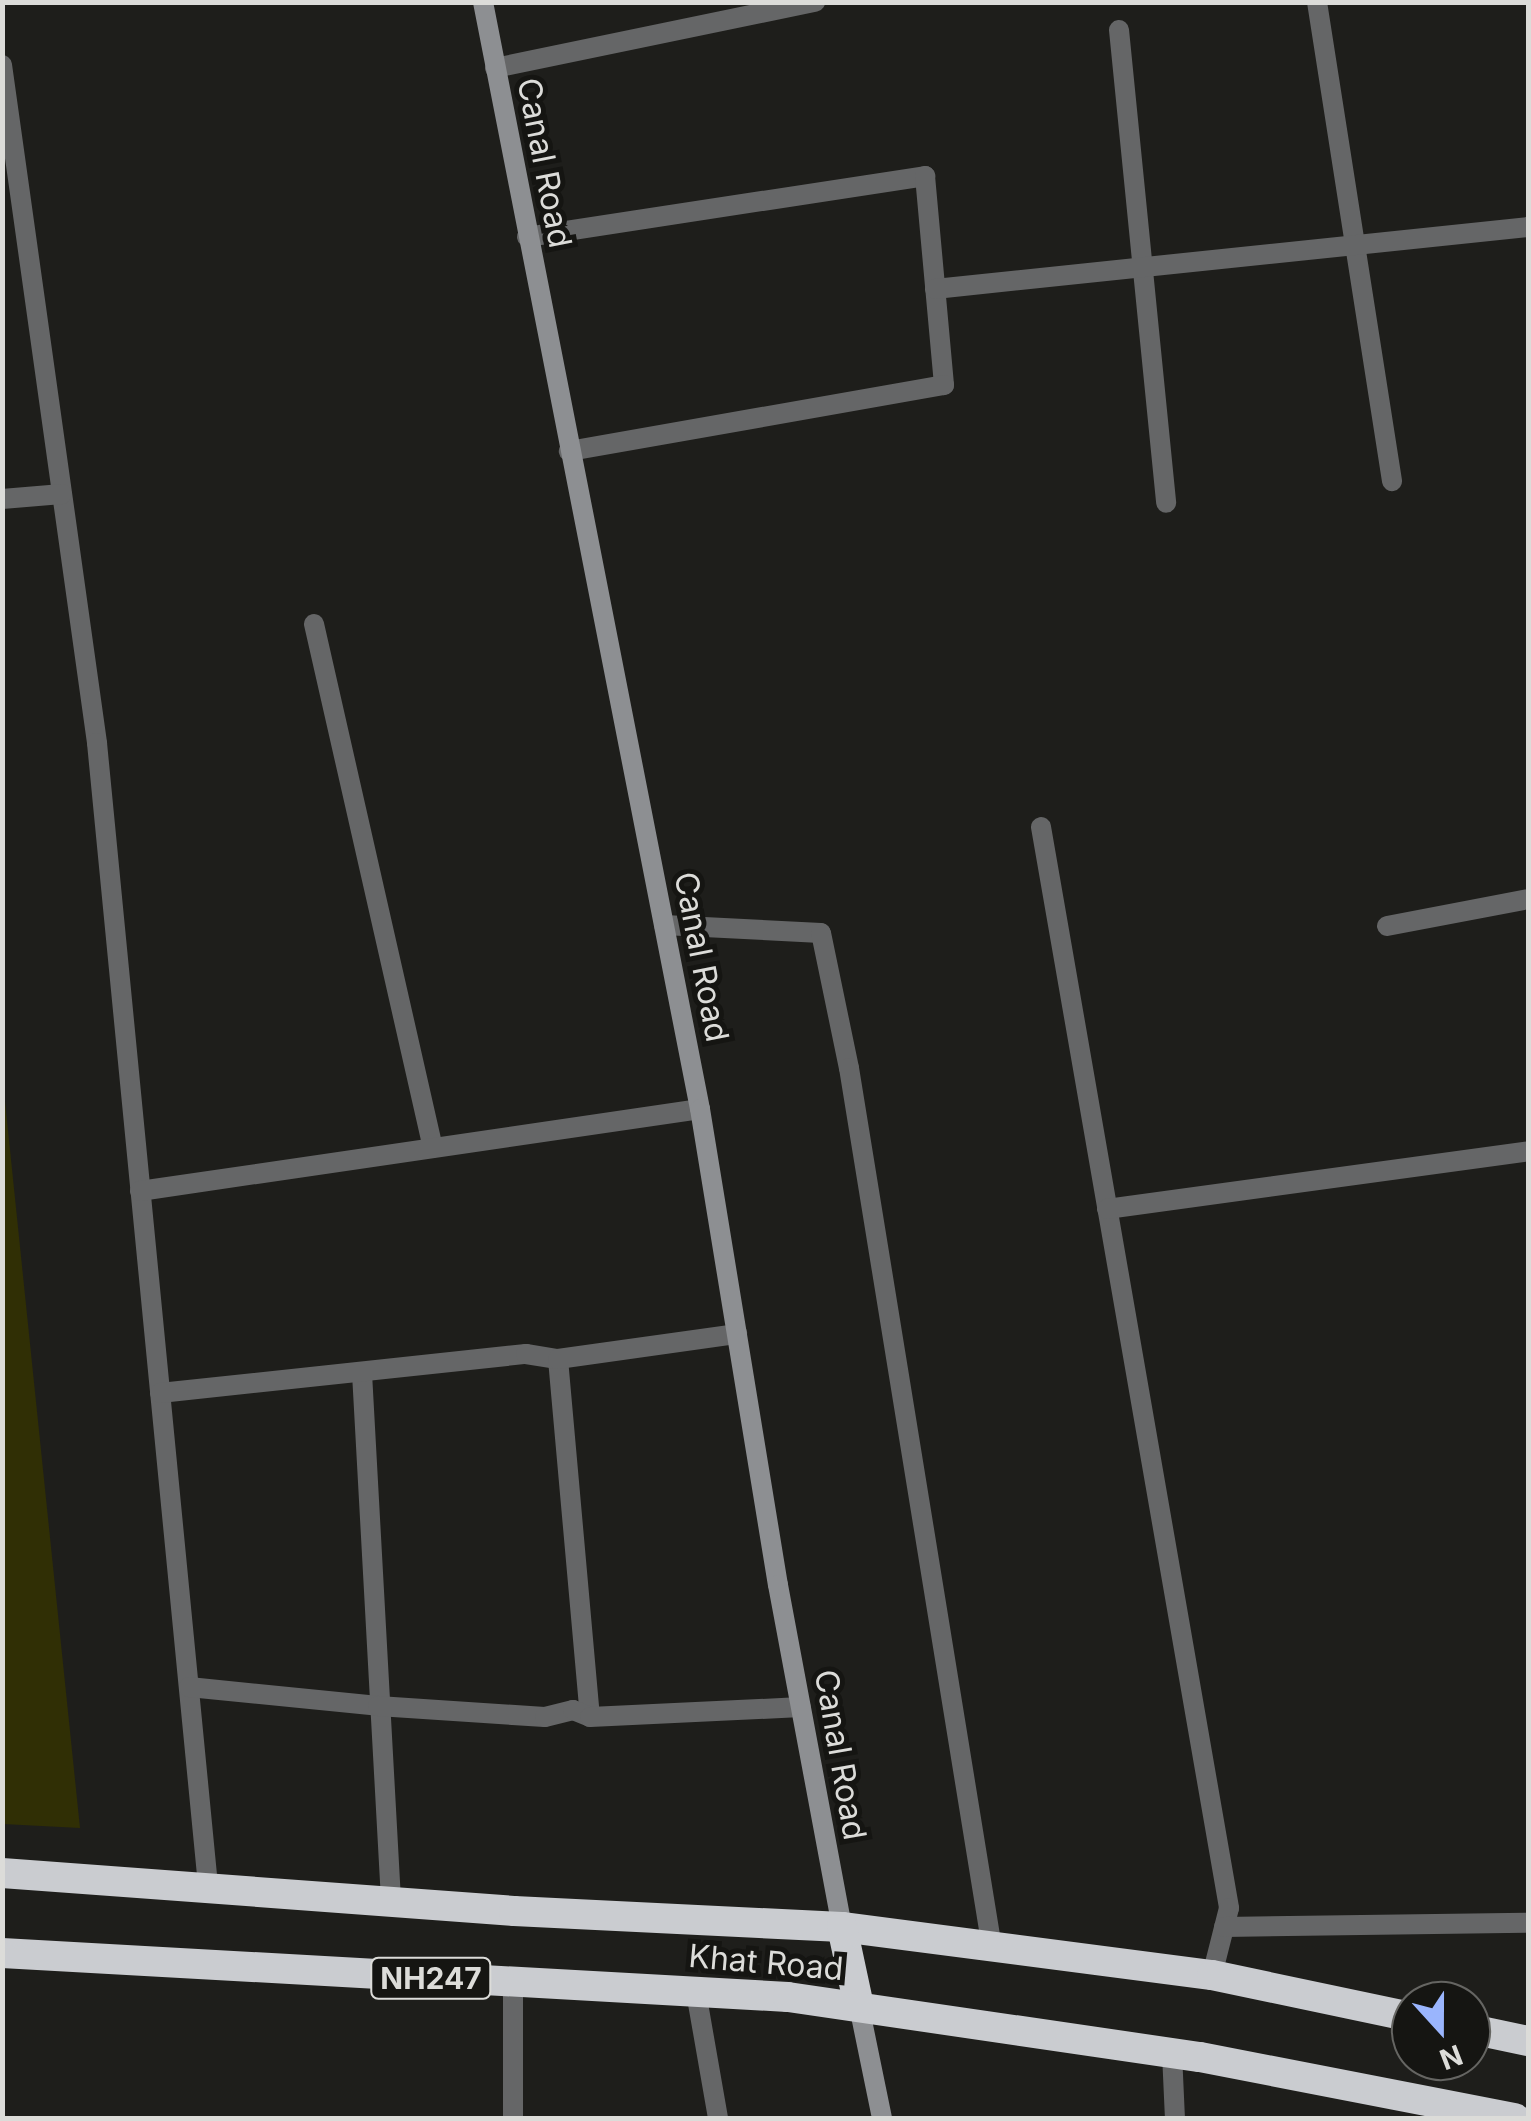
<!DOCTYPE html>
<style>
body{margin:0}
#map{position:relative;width:1531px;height:2121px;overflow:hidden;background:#1e1e1b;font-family:Inter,sans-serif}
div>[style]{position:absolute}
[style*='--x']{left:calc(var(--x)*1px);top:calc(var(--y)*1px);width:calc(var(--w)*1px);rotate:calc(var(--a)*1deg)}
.green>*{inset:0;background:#302f05}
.street>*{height:20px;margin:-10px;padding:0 10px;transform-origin:10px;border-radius:10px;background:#656667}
.secondary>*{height:20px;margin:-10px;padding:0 10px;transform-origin:10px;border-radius:10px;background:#8d8f92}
.highway>*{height:30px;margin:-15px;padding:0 15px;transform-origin:15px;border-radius:15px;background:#caccd0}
span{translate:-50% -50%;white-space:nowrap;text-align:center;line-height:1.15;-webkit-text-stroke:10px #151512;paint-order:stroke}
.shield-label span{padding:2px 8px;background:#151512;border:2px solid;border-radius:8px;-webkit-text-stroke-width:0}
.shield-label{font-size:30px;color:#dcdcd9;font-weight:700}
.street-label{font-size:32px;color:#dcdcd9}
.frame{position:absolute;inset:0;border:5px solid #dcdcd9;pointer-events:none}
.north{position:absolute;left:1391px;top:1981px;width:100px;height:100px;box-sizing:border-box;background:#151512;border:2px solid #656562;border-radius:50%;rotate:159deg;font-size:28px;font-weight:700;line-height:40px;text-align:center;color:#dcdcd9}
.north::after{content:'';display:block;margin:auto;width:35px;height:45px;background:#9ab5fd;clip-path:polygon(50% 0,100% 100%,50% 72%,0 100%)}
</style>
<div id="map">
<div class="green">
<i style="clip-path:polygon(3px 1082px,80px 1828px,3px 1824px)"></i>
</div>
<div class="street">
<i style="--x:1317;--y:2;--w:485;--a:81.1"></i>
<i style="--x:1119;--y:30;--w:475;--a:84.3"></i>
<i style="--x:2;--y:65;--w:685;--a:82.02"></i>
<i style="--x:97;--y:743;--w:1147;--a:84.45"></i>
<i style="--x:495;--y:68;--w:327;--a:-11.7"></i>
<i style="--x:527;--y:237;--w:403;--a:-8.7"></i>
<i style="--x:925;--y:176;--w:210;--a:84.8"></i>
<i style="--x:944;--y:385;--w:381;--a:170"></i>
<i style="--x:935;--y:289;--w:596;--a:-5.97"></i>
<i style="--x:2;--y:499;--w:60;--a:-4.8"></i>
<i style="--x:314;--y:624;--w:537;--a:77.21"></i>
<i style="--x:1041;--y:827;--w:1097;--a:80.13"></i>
<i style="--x:1229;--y:1908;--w:69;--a:104.2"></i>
<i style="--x:664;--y:925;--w:157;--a:2.9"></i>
<i style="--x:821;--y:933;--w:138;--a:78.3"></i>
<i style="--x:849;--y:1068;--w:892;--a:80.77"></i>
<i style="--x:1387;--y:926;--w:144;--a:-10.8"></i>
<i style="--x:140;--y:1191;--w:566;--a:-8.33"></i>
<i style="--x:1107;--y:1209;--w:425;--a:-7.8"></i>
<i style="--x:558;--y:1359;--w:359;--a:84.9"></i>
<i style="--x:362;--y:1373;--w:528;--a:86.85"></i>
<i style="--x:160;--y:1393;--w:368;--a:-6.1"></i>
<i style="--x:526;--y:1354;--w:32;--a:9"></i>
<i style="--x:558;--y:1359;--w:181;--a:-8"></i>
<i style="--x:189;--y:1687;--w:190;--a:5.7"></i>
<i style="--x:378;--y:1706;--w:167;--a:3.8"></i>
<i style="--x:545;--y:1717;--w:29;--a:-14"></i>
<i style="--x:573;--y:1710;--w:18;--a:22"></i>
<i style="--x:590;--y:1717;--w:211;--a:-2.7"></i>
<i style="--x:1224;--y:1927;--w:304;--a:-0.8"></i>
<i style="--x:696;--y:1992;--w:128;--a:80.1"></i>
<i style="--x:1172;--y:2053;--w:65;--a:87.4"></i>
<i style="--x:513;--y:2118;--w:136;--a:-90"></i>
</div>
<div class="secondary">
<i style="--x:483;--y:2;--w:1128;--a:78.91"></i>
<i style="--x:700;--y:1109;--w:482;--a:80.7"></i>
<i style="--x:778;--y:1585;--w:348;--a:79.4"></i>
<i style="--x:859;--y:2006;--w:114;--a:78.4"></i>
</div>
<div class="highway">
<i style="--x:2;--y:1873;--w:513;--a:4.24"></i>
<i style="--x:514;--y:1911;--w:328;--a:2.8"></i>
<i style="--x:842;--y:1927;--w:373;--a:7.4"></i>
<i style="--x:1212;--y:1975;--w:203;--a:11.9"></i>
<i style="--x:842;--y:1927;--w:81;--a:77.9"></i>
<i style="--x:2;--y:1953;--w:787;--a:3.2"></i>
<i style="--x:788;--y:1997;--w:416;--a:8.3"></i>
<i style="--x:1200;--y:2057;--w:321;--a:11"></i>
<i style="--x:1471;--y:2029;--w:58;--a:11.9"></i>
</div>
<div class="shield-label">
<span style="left:431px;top:1978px">NH247</span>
</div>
<div class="street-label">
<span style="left:544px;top:163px;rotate:79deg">Canal Road</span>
<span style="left:701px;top:957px;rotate:79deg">Canal Road</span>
<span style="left:840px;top:1755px;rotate:80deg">Canal Road</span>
<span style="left:766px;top:1963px;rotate:5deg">Khat Road</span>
</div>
<div class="frame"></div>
<div class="north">N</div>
</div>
